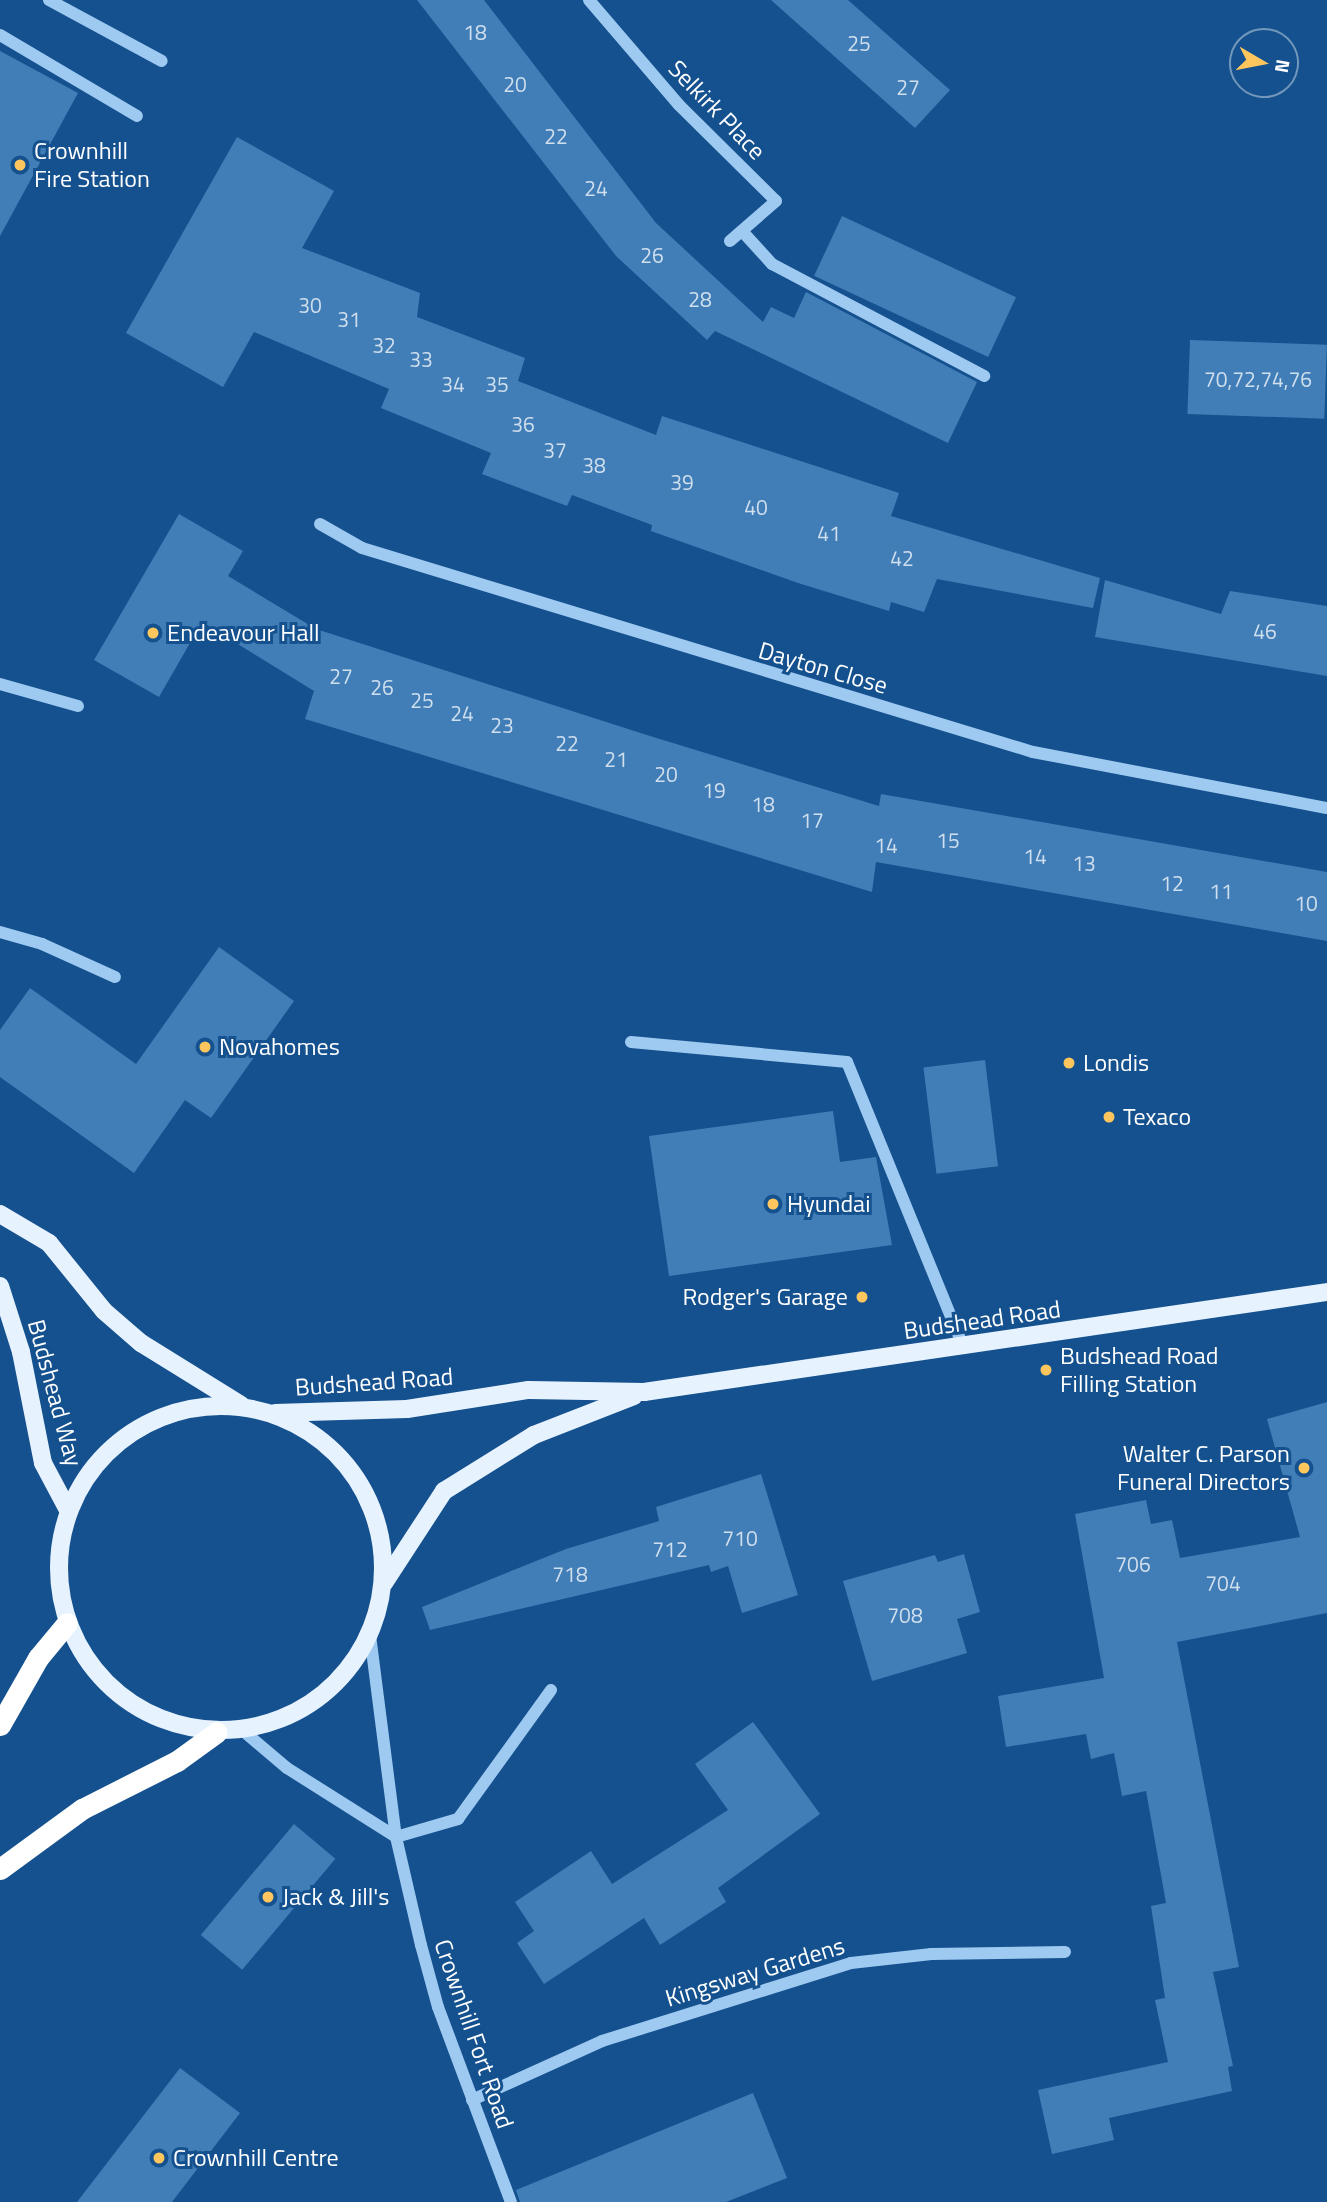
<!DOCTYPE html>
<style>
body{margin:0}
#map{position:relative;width:1327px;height:2202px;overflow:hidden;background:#14518e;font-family:"Titillium Web",sans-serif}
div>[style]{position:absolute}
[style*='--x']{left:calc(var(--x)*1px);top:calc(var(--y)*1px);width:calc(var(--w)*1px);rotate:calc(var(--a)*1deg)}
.building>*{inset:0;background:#417eb8;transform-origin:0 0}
.minor>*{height:12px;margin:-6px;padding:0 6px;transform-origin:6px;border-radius:6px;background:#9ec9f1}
.major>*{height:18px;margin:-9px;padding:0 9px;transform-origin:9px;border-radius:9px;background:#e7f2ff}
.major>.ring{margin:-9px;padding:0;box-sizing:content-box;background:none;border:18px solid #e7f2ff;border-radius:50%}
.highway>*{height:21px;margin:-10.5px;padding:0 10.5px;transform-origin:10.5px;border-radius:10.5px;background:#fff}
.dots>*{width:19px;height:19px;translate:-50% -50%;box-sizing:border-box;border:4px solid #14518e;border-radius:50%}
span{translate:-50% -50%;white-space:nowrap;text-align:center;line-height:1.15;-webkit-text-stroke:6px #14518e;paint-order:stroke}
.number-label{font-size:21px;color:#d0dfed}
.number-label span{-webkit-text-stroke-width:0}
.street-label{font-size:24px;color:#fff}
.poi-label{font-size:24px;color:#fff}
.left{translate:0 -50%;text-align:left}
.right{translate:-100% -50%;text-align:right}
.north{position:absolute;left:1229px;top:28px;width:70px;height:70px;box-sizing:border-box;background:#14518e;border:2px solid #7297bb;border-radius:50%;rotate:100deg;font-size:19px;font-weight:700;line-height:28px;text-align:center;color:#fff}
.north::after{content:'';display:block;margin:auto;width:24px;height:32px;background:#ffc65d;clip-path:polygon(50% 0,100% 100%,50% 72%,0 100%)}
</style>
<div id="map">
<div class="building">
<i style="clip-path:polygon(417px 0,484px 0,656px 223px,763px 322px,771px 307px,794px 318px,806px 292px,977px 382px,948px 443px,715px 331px,707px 340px,616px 256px)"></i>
<i style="clip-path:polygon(771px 0,848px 0,950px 90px,915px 128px)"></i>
<i style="clip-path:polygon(0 51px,78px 93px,0 236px)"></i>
<i style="clip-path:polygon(237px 137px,334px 191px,302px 248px,420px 293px,417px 317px,525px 358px,518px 381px,656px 435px,662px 416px,899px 493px,891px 516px,1100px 578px,1093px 608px,937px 579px,924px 612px,891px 602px,889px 611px,798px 583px,651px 531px,652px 525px,572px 495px,567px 506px,482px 474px,491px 453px,381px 408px,389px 389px,254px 332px,223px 387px,126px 333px)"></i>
<i style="left:842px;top:216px;width:192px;height:66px;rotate:25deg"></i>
<i style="left:1190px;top:340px;width:137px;height:74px;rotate:2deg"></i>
<i style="clip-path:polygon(179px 514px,243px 551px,228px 576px,316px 629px,650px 736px,879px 806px,881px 794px,1327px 872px,1327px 941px,876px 862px,872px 892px,305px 719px,314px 691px,202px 622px,159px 697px,94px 660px)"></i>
<i style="clip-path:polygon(1105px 580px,1221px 614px,1230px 591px,1327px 606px,1327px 676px,1095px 637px)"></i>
<i style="clip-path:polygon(219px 947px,294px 1001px,211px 1118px,185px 1100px,134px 1173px,0 1077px,0 1030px,30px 988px,136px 1064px)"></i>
<i style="left:985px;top:1060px;width:107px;height:62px;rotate:83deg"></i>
<i style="clip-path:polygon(833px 1111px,840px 1162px,876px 1157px,892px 1245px,669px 1276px,649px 1136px)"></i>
<i style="clip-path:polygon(1327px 1402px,1327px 1613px,1177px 1642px,1239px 1967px,1213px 1972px,1233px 2066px,1228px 2067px,1232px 2091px,1109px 2118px,1114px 2140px,1052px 2154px,1038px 2090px,1168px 2062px,1155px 2000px,1165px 1998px,1151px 1906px,1166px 1903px,1146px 1791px,1122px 1796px,1114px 1753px,1091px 1759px,1086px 1734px,1006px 1747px,998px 1696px,1104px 1678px,1075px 1514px,1146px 1500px,1151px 1524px,1172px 1520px,1180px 1558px,1300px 1537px,1267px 1419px)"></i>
<i style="clip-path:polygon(761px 1474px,798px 1595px,742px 1613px,728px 1566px,711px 1572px,709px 1565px,430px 1630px,422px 1607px,566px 1549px,659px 1521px,656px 1507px)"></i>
<i style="clip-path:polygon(964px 1554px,980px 1612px,957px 1619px,967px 1653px,872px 1681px,843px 1581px,935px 1555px,938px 1562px)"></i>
<i style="clip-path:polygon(753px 1722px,820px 1814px,718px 1888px,726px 1902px,660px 1945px,644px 1918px,544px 1984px,517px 1943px,534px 1931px,515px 1902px,591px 1851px,612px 1884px,728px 1810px,695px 1764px)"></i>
<i style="left:294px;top:1824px;width:54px;height:145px;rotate:40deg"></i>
<i style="clip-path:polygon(180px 2068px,240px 2113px,172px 2202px,77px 2202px)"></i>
<i style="clip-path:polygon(753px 2093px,787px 2178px,726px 2202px,520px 2202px,516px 2190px)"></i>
</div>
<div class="minor">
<i style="--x:49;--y:0;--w:128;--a:28.4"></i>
<i style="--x:589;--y:0;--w:138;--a:49.4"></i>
<i style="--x:679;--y:105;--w:136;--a:44.7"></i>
<i style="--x:776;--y:201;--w:61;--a:139"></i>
<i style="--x:0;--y:35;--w:159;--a:30.6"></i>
<i style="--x:742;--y:231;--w:45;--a:47.7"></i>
<i style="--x:772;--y:264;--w:240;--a:27.8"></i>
<i style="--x:320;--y:524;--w:48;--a:29.7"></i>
<i style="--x:362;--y:548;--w:701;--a:16.91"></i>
<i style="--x:1033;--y:752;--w:299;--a:10.8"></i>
<i style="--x:0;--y:684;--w:81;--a:15.8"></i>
<i style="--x:0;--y:932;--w:44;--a:15.9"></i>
<i style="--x:42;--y:944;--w:80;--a:24.3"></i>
<i style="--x:631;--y:1042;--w:217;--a:5.3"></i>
<i style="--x:847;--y:1062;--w:309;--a:67.8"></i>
<i style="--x:370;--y:1635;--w:204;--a:82.7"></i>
<i style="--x:396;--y:1837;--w:111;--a:77"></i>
<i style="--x:421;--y:1945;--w:64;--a:74.7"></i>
<i style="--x:438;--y:2007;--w:208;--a:69.5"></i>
<i style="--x:242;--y:1730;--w:59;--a:40.2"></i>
<i style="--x:287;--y:1768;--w:129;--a:32.3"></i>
<i style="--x:396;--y:1837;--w:65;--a:-16.2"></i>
<i style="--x:458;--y:1819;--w:159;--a:-54.2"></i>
<i style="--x:472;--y:2100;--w:143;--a:-24.4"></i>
<i style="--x:602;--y:2041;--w:261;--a:-17.4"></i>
<i style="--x:851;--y:1963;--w:81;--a:-6.4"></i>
<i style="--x:931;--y:1954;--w:134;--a:-0.9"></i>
</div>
<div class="major">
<i style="--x:0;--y:1214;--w:57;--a:30.6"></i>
<i style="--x:49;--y:1243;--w:87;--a:51"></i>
<i style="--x:104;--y:1311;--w:49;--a:40.9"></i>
<i style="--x:141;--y:1343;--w:118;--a:31.8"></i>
<i style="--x:0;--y:1286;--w:69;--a:72.3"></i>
<i style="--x:21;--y:1352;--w:113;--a:78.8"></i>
<i style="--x:43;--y:1463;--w:53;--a:62"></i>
<i class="ring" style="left:59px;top:1406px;width:306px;height:306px"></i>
<i style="--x:275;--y:1413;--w:132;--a:-1.7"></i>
<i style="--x:407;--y:1409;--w:123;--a:-8.9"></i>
<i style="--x:529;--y:1390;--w:115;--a:1"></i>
<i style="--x:644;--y:1392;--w:690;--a:-8.33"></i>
<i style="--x:384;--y:1583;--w:110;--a:-56.9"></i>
<i style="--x:444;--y:1491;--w:106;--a:-31.9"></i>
<i style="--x:534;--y:1435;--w:107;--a:-21.3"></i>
</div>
<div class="highway">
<i style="--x:0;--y:1725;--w:77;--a:-60.4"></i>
<i style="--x:38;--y:1658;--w:45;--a:-50.4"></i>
<i style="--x:0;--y:1869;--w:102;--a:-36.2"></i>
<i style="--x:82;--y:1809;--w:106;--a:-26.8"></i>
<i style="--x:177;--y:1761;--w:49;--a:-35.9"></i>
</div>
<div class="dots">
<i style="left:20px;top:165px;background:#ffc65d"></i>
<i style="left:153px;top:633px;background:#ffc65d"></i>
<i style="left:205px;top:1047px;background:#ffc65d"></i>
<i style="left:1069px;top:1063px;background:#ffc65d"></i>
<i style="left:1109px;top:1117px;background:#ffc65d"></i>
<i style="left:773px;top:1204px;background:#ffc65d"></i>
<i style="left:862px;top:1297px;background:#ffc65d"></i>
<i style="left:1046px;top:1370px;background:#ffc65d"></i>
<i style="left:1304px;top:1468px;background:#ffc65d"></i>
<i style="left:268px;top:1897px;background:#ffc65d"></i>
<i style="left:159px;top:2158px;background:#ffc65d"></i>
</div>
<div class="number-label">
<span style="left:475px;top:32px">18</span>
<span style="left:859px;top:43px">25</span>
<span style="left:515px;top:84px">20</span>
<span style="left:908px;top:87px">27</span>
<span style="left:556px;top:136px">22</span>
<span style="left:596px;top:188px">24</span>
<span style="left:652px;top:255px">26</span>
<span style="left:700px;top:299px">28</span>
<span style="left:310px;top:305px">30</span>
<span style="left:349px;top:319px">31</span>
<span style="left:384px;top:345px">32</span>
<span style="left:421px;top:359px">33</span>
<span style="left:1258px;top:379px">70,72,74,76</span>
<span style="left:453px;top:384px">34</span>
<span style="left:497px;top:384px">35</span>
<span style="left:523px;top:424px">36</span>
<span style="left:555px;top:450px">37</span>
<span style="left:594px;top:465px">38</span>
<span style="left:682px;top:482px">39</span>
<span style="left:756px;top:507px">40</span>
<span style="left:829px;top:533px">41</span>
<span style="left:902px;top:558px">42</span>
<span style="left:1265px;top:631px">46</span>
<span style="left:341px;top:676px">27</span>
<span style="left:382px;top:687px">26</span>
<span style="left:422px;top:700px">25</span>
<span style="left:462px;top:713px">24</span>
<span style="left:502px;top:725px">23</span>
<span style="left:567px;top:743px">22</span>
<span style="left:616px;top:759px">21</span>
<span style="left:666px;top:774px">20</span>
<span style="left:714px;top:790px">19</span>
<span style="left:763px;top:804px">18</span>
<span style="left:812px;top:820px">17</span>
<span style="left:948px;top:840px">15</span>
<span style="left:886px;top:845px">14</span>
<span style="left:1035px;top:856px">14</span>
<span style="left:1084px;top:863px">13</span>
<span style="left:1172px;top:883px">12</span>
<span style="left:1221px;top:891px">11</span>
<span style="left:1306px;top:903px">10</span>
<span style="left:740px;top:1538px">710</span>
<span style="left:670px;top:1549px">712</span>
<span style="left:1133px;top:1564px">706</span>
<span style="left:570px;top:1574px">718</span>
<span style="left:1223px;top:1583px">704</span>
<span style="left:905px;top:1615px">708</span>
</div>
<div class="street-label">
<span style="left:717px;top:110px;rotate:46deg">Selkirk Place</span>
<span style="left:823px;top:668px;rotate:16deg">Dayton Close</span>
<span style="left:982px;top:1320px;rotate:-8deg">Budshead Road</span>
<span style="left:374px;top:1382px;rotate:-4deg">Budshead Road</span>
<span style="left:55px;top:1393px;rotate:75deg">Budshead Way</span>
<span style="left:755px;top:1972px;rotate:-17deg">Kingsway Gardens</span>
<span style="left:474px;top:2034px;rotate:71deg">Crownhill Fort Road</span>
</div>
<div class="poi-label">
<span class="left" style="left:34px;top:165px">Crownhill<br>Fire Station</span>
<span class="left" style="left:167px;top:633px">Endeavour Hall</span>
<span class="left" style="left:219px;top:1047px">Novahomes</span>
<span class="left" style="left:1083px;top:1063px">Londis</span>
<span class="left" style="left:1123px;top:1117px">Texaco</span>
<span class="left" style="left:787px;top:1204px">Hyundai</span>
<span class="right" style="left:848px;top:1297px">Rodger's Garage</span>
<span class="left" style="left:1060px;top:1370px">Budshead Road<br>Filling Station</span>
<span class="right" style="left:1290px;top:1468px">Walter C. Parson<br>Funeral Directors</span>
<span class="left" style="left:282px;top:1897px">Jack &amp; Jill's</span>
<span class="left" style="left:173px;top:2158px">Crownhill Centre</span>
</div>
<div class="north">N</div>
</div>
